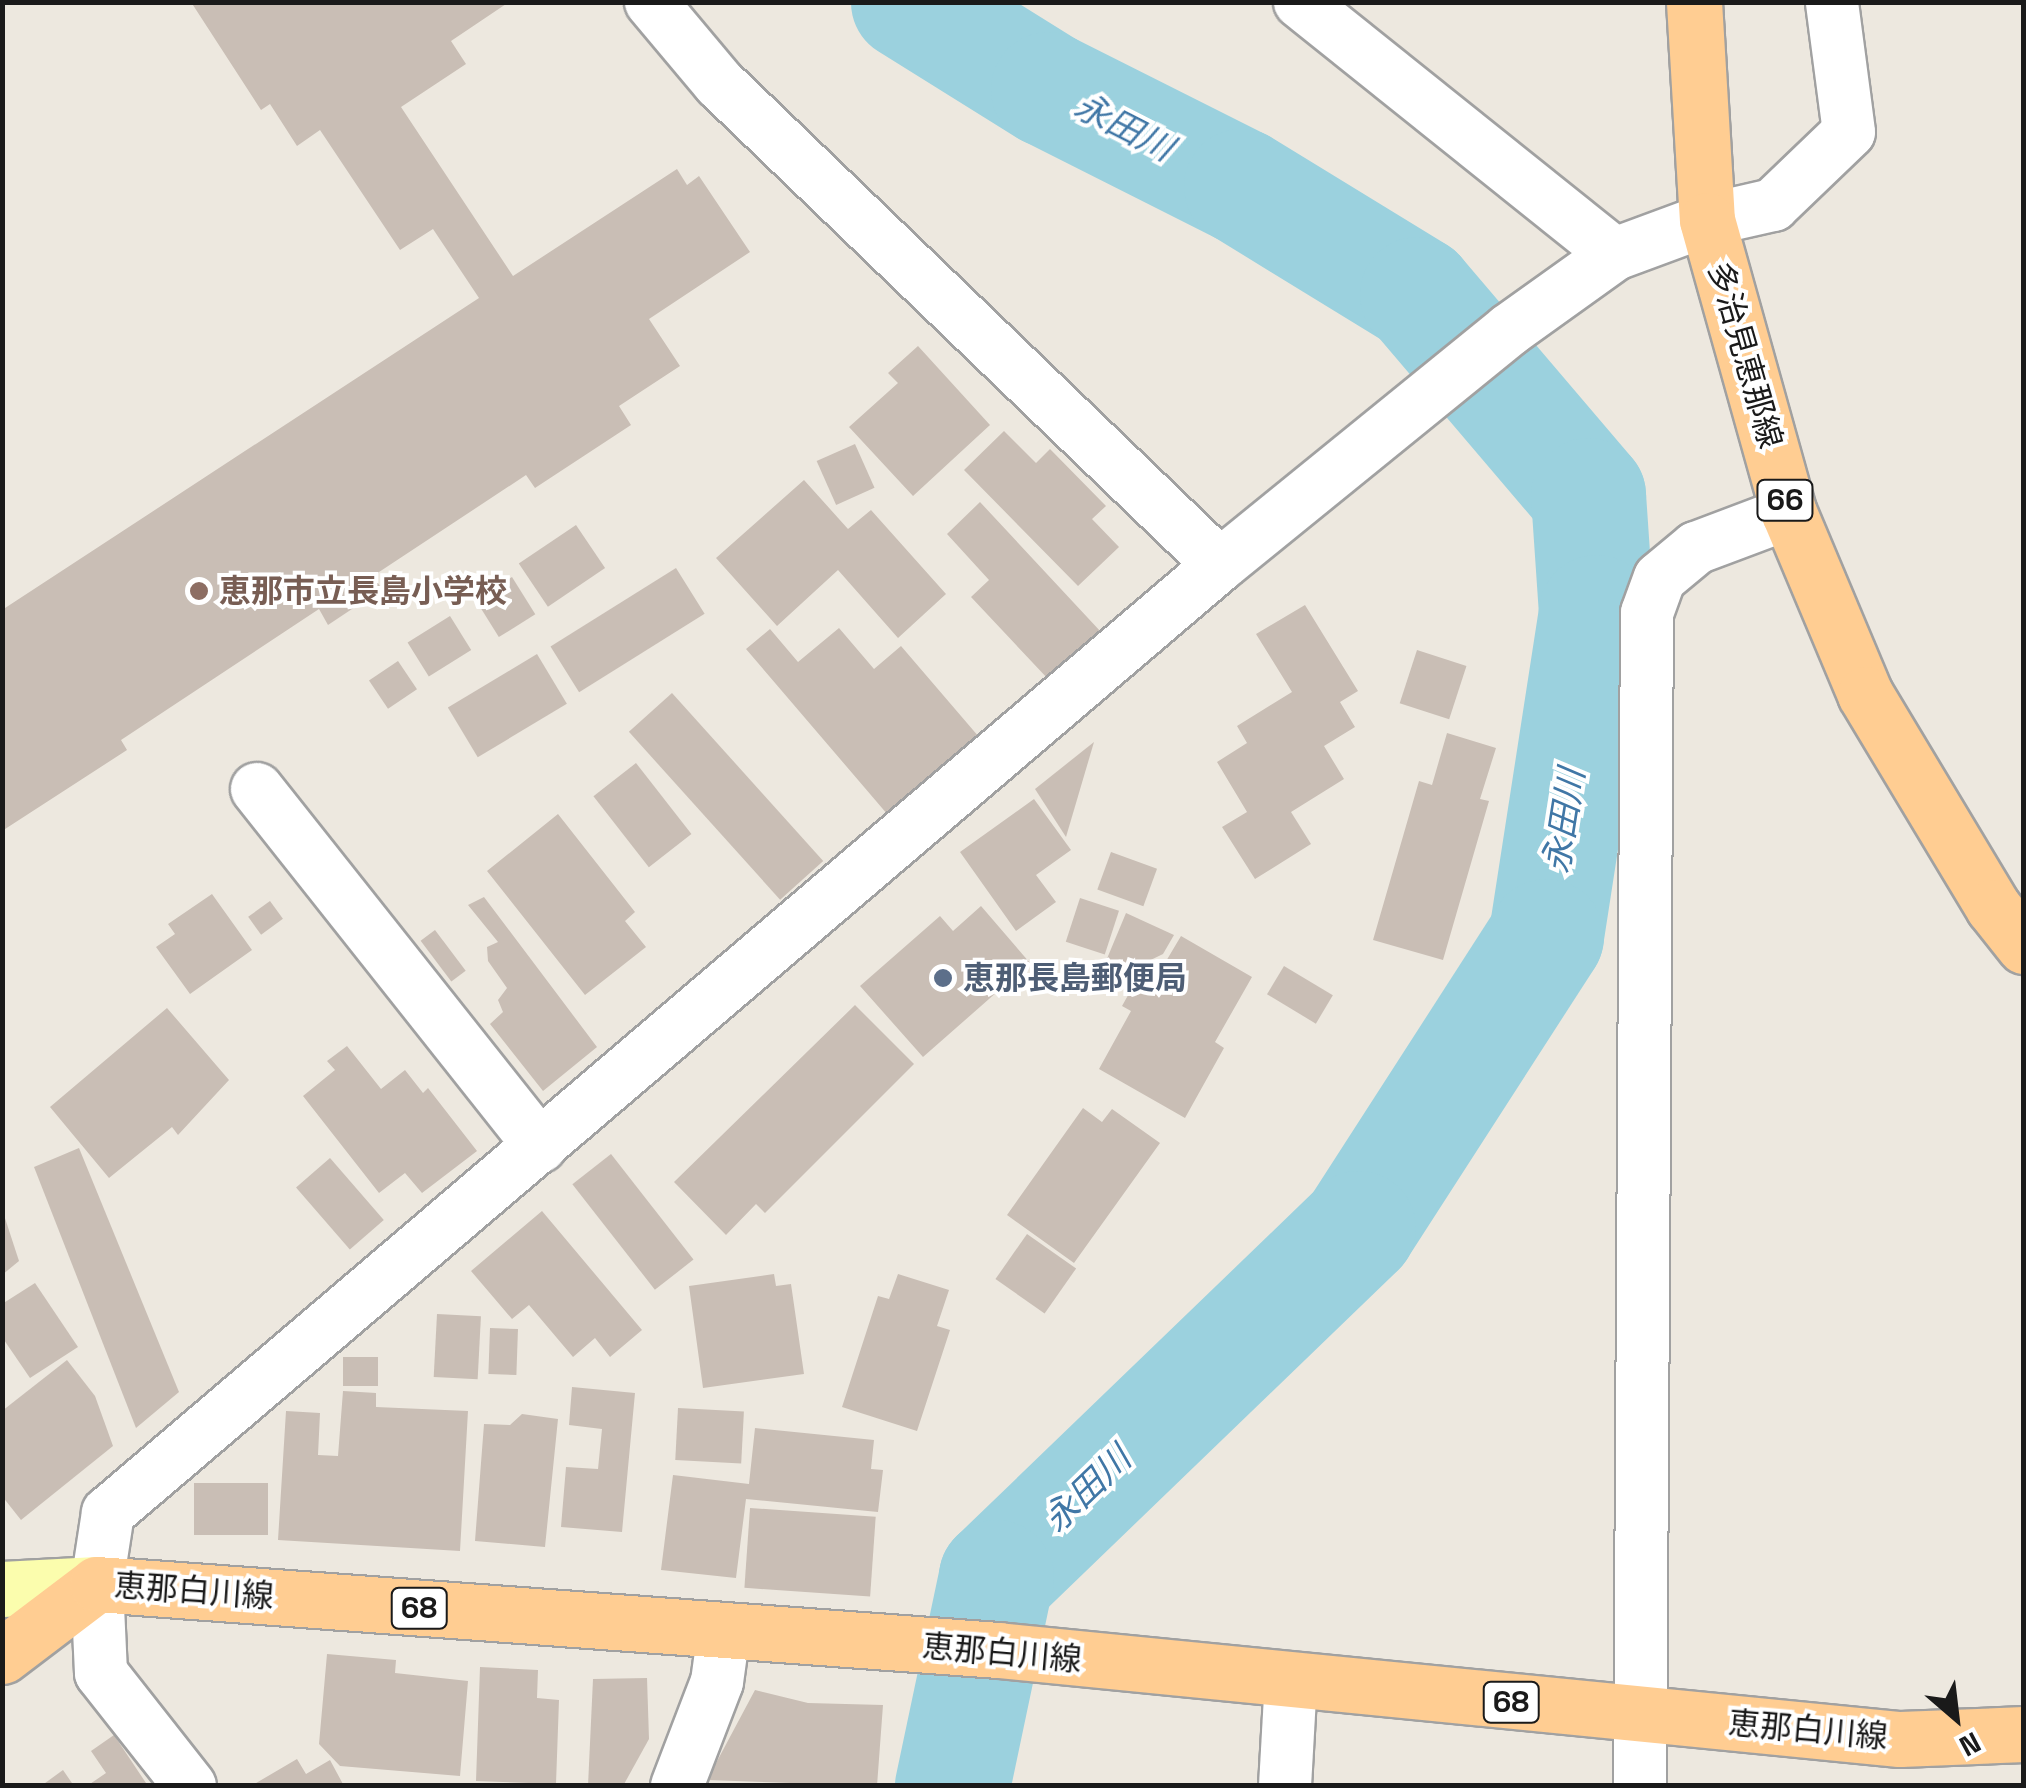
<!DOCTYPE html>
<meta charset="utf-8">
<style>
body{margin:0}
#map{position:relative;width:2026px;height:1788px;overflow:hidden;background:#ede8df;font-family:"Space Grotesk","Noto Sans JP",sans-serif}
div>[style]{position:absolute}
[style*='--x']{left:calc(var(--x)*1px);top:calc(var(--y)*1px);width:calc(var(--w)*1px);rotate:calc(var(--a)*1deg)}
.river>*{height:115px;margin:-57.5px;padding:0 57.5px;transform-origin:57.5px;border-radius:57.5px;background:#9bd1de}
.building>*{inset:0;background:#c9beb5;transform-origin:0 0}
.roads{filter:drop-shadow(2px 0 #a1a1a1) drop-shadow(-2px 0 #a1a1a1) drop-shadow(0 2px #a1a1a1) drop-shadow(0 -2px #a1a1a1)}
.street>*{height:52px;margin:-26px;padding:0 26px;transform-origin:26px;border-radius:26px;background:#fff}
.secondary>*{height:55px;margin:-27.5px;padding:0 27.5px;transform-origin:27.5px;border-radius:27.5px;background:#fbfdad}
.primary>*{height:55px;margin:-27.5px;padding:0 27.5px;transform-origin:27.5px;border-radius:27.5px;background:#ffcd92}
.dots>*{width:28px;height:28px;translate:-50% -50%;box-sizing:border-box;border:5px solid #fff;border-radius:50%}
span{translate:-50% -50%;white-space:nowrap;text-align:center;line-height:1.15;-webkit-text-stroke:8px #fff;paint-order:stroke}
.shield-label span{padding:2px 8px;background:#fff;border:2px solid;border-radius:8px;-webkit-text-stroke-width:0}
.shield-label{font-size:30px;color:#1a1a1a;font-weight:700}
.street-label{font-size:32px;color:#1a1a1a}
.education-label{font-size:32px;color:#785e54;font-weight:700}
.left{translate:0 -50%;text-align:left}
.service-label{font-size:32px;color:#4e5e75;font-weight:700}
.water-label{font-size:35px;color:#4077a6;font-style:italic}
.frame{position:absolute;inset:0;border:5px solid #1a1a1a;pointer-events:none}
.north{position:absolute;left:1906px;top:1668px;width:100px;height:100px;-webkit-text-stroke:8px #fff;paint-order:stroke;rotate:152deg;font-size:28px;font-weight:700;line-height:40px;text-align:center;color:#1a1a1a}
.north::after{content:'';display:block;margin:auto;width:35px;height:45px;background:#1a1a1a;clip-path:polygon(50% 0,100% 100%,50% 72%,0 100%)}
</style>
<div id="map">
<div class="river">
<i style="--x:908;--y:2;--w:165;--a:31.9"></i>
<i style="--x:1048;--y:89;--w:216;--a:26.7"></i>
<i style="--x:1241;--y:186;--w:206;--a:31.5"></i>
<i style="--x:1417;--y:294;--w:264;--a:49.6"></i>
<i style="--x:1588;--y:495;--w:117;--a:86.1"></i>
<i style="--x:1596;--y:612;--w:328;--a:98.8"></i>
<i style="--x:1546;--y:936;--w:347;--a:122.8"></i>
<i style="--x:1358;--y:1228;--w:503;--a:136.05"></i>
<i style="--x:996;--y:1577;--w:214;--a:101.9"></i>
</div>
<div class="building">
<i style="clip-path:polygon(191px 2px,509px 2px,451px 41px,466px 64px,401px 107px,513px 276px,677px 169px,687px 185px,699px 176px,750px 252px,649px 319px,680px 366px,619px 406px,631px 425px,535px 488px,526px 475px,373px 576px,382px 589px,328px 625px,319px 609px,121px 740px,127px 750px,2px 831px,2px 610px,479px 298px,433px 229px,400px 250px,320px 130px,297px 146px,270px 104px,261px 110px)"></i>
<i style="clip-path:polygon(918px 346px,990px 425px,913px 496px,849px 427px,898px 383px,888px 373px)"></i>
<i style="clip-path:polygon(1004px 431px,1036px 463px,1050px 449px,1106px 506px,1092px 519px,1119px 547px,1078px 586px,964px 470px)"></i>
<i style="left:855px;top:444px;width:48px;height:42px;rotate:66deg"></i>
<i style="clip-path:polygon(804px 480px,848px 529px,871px 510px,946px 594px,898px 638px,838px 570px,777px 626px,716px 558px)"></i>
<i style="clip-path:polygon(980px 502px,1101px 632px,1049px 680px,971px 597px,989px 580px,947px 534px)"></i>
<i style="left:576px;top:525px;width:52px;height:69px;rotate:56deg"></i>
<i style="left:676px;top:568px;width:54px;height:148px;rotate:58deg"></i>
<i style="left:512px;top:577px;width:44px;height:43px;rotate:58deg"></i>
<i style="clip-path:polygon(1305px 605px,1358px 691px,1340px 702px,1355px 727px,1324px 746px,1344px 779px,1291px 812px,1311px 844px,1255px 879px,1222px 827px,1247px 812px,1217px 762px,1247px 743px,1237px 726px,1292px 692px,1256px 634px)"></i>
<i style="left:450px;top:616px;width:40px;height:50px;rotate:58deg"></i>
<i style="clip-path:polygon(839px 628px,874px 669px,901px 646px,979px 737px,888px 815px,746px 649px,770px 629px,798px 662px)"></i>
<i style="left:1417px;top:650px;width:52px;height:56px;rotate:18deg"></i>
<i style="left:537px;top:654px;width:58px;height:104px;rotate:59deg"></i>
<i style="left:398px;top:661px;width:34px;height:35px;rotate:56deg"></i>
<i style="left:672px;top:693px;width:226px;height:58px;rotate:48deg"></i>
<i style="clip-path:polygon(1447px 733px,1496px 748px,1480px 799px,1489px 801px,1443px 960px,1373px 940px,1419px 781px,1432px 785px)"></i>
<i style="clip-path:polygon(1094px 742px,1066px 837px,1035px 789px)"></i>
<i style="left:636px;top:763px;width:90px;height:54px;rotate:52deg"></i>
<i style="clip-path:polygon(1034px 799px,1071px 850px,1036px 875px,1056px 902px,1016px 931px,960px 852px)"></i>
<i style="clip-path:polygon(558px 814px,635px 912px,625px 921px,646px 947px,585px 995px,487px 871px)"></i>
<i style="left:1111px;top:852px;width:49px;height:40px;rotate:20deg"></i>
<i style="clip-path:polygon(212px 894px,252px 950px,190px 994px,156px 947px,175px 934px,168px 924px)"></i>
<i style="clip-path:polygon(484px 897px,597px 1047px,543px 1091px,490px 1024px,503px 1012px,498px 1000px,507px 988px,488px 961px,487px 947px,498px 942px,468px 905px)"></i>
<i style="left:1080px;top:898px;width:41px;height:46px;rotate:18deg"></i>
<i style="left:270px;top:901px;width:22px;height:27px;rotate:54deg"></i>
<i style="clip-path:polygon(981px 906px,1030px 963px,923px 1057px,860px 986px,940px 916px,953px 931px)"></i>
<i style="clip-path:polygon(1126px 913px,1174px 935px,1163px 954px,1130px 970px,1106px 961px)"></i>
<i style="left:435px;top:930px;width:51px;height:18px;rotate:53deg"></i>
<i style="clip-path:polygon(1181px 936px,1252px 977px,1215px 1042px,1224px 1048px,1185px 1118px,1099px 1069px,1131px 1011px,1122px 1006px,1145px 965px,1159px 973px)"></i>
<i style="left:1284px;top:966px;width:57px;height:33px;rotate:31deg"></i>
<i style="clip-path:polygon(855px 1005px,914px 1064px,765px 1213px,756px 1204px,726px 1235px,674px 1182px)"></i>
<i style="clip-path:polygon(167px 1008px,229px 1080px,178px 1135px,172px 1127px,109px 1178px,50px 1107px)"></i>
<i style="clip-path:polygon(347px 1046px,381px 1089px,405px 1070px,423px 1093px,428px 1088px,477px 1151px,422px 1193px,405px 1173px,379px 1193px,303px 1096px,335px 1070px,327px 1061px)"></i>
<i style="clip-path:polygon(1083px 1108px,1102px 1122px,1112px 1109px,1160px 1143px,1074px 1263px,1007px 1215px)"></i>
<i style="clip-path:polygon(79px 1148px,179px 1392px,136px 1428px,34px 1167px)"></i>
<i style="left:611px;top:1154px;width:134px;height:49px;rotate:52deg"></i>
<i style="left:330px;top:1158px;width:82px;height:45px;rotate:49deg"></i>
<i style="clip-path:polygon(2px 1209px,19px 1261px,2px 1275px)"></i>
<i style="clip-path:polygon(542px 1211px,642px 1330px,610px 1357px,595px 1338px,573px 1357px,529px 1305px,512px 1319px,471px 1271px)"></i>
<i style="left:1027px;top:1234px;width:60px;height:55px;rotate:35deg"></i>
<i style="clip-path:polygon(774px 1274px,776px 1286px,791px 1284px,804px 1374px,703px 1388px,689px 1286px)"></i>
<i style="clip-path:polygon(898px 1274px,949px 1290px,937px 1326px,950px 1330px,917px 1431px,842px 1407px,878px 1296px,889px 1299px)"></i>
<i style="clip-path:polygon(35px 1283px,78px 1347px,30px 1378px,2px 1337px,2px 1304px)"></i>
<i style="left:437px;top:1314px;width:44px;height:63px;rotate:3deg"></i>
<i style="left:490px;top:1328px;width:28px;height:46px;rotate:2deg"></i>
<i style="left:343px;top:1357px;width:35px;height:29px"></i>
<i style="clip-path:polygon(67px 1360px,95px 1396px,113px 1446px,21px 1520px,2px 1496px,2px 1411px)"></i>
<i style="clip-path:polygon(572px 1387px,635px 1393px,622px 1532px,561px 1527px,566px 1467px,598px 1469px,602px 1429px,569px 1425px)"></i>
<i style="clip-path:polygon(343px 1391px,376px 1393px,376px 1407px,468px 1411px,460px 1551px,278px 1540px,286px 1411px,320px 1413px,318px 1455px,338px 1456px)"></i>
<i style="left:678px;top:1408px;width:66px;height:52px;rotate:3deg"></i>
<i style="clip-path:polygon(522px 1414px,558px 1419px,545px 1547px,475px 1541px,484px 1424px,510px 1425px)"></i>
<i style="clip-path:polygon(755px 1428px,874px 1440px,871px 1469px,883px 1470px,878px 1512px,746px 1499px,736px 1578px,661px 1570px,673px 1475px,749px 1484px)"></i>
<i style="left:194px;top:1483px;width:74px;height:52px"></i>
<i style="left:750px;top:1508px;width:126px;height:80px;rotate:4deg"></i>
<i style="clip-path:polygon(327px 1654px,396px 1660px,395px 1673px,468px 1681px,460px 1776px,340px 1766px,319px 1744px)"></i>
<i style="clip-path:polygon(480px 1667px,538px 1670px,537px 1698px,559px 1700px,556px 1784px,476px 1781px)"></i>
<i style="clip-path:polygon(647px 1678px,649px 1739px,623px 1786px,588px 1786px,593px 1679px)"></i>
<i style="clip-path:polygon(755px 1690px,808px 1703px,883px 1705px,877px 1786px,707px 1780px)"></i>
<i style="clip-path:polygon(114px 1735px,148px 1786px,87px 1786px,106px 1773px,91px 1751px)"></i>
<i style="clip-path:polygon(297px 1759px,306px 1774px,330px 1760px,344px 1786px,251px 1786px)"></i>
<i style="clip-path:polygon(63px 1770px,74px 1786px,41px 1786px)"></i>
</div>
<div class="roads">
<div class="street">
<i style="--x:651;--y:2;--w:106;--a:50"></i>
<i style="--x:719;--y:83;--w:695;--a:43.89"></i>
<i style="--x:1300;--y:2;--w:403;--a:38.7"></i>
<i style="--x:257;--y:789;--w:456;--a:51.6"></i>
<i style="--x:190;--y:1786;--w:144;--a:-128.2"></i>
<i style="--x:101;--y:1673;--w:89;--a:-92.6"></i>
<i style="--x:97;--y:1584;--w:72;--a:-81.2"></i>
<i style="--x:108;--y:1513;--w:1461;--a:-40.45"></i>
<i style="--x:1220;--y:565;--w:372;--a:-39.1"></i>
<i style="--x:1509;--y:330;--w:130;--a:-35.6"></i>
<i style="--x:1615;--y:254;--w:98;--a:-20.3"></i>
<i style="--x:1707;--y:220;--w:68;--a:-12.8"></i>
<i style="--x:1773;--y:205;--w:105;--a:-43.8"></i>
<i style="--x:1849;--y:132;--w:131;--a:-97.5"></i>
<i style="--x:677;--y:1786;--w:111;--a:-69"></i>
<i style="--x:717;--y:1682;--w:51;--a:-82.2"></i>
<i style="--x:1285;--y:1786;--w:106;--a:-86.8"></i>
<i style="--x:1640;--y:1786;--w:1173;--a:-89.66"></i>
<i style="--x:1647;--y:613;--w:37;--a:-70"></i>
<i style="--x:1660;--y:578;--w:47;--a:-39.8"></i>
<i style="--x:1696;--y:548;--w:99;--a:-20.6"></i>
</div>
<div class="secondary">
<i style="--x:2;--y:1589;--w:95;--a:-3"></i>
</div>
<div class="primary">
<i style="--x:1694;--y:2;--w:218;--a:86.6"></i>
<i style="--x:1707;--y:220;--w:304;--a:74.4"></i>
<i style="--x:1789;--y:513;--w:196;--a:67.2"></i>
<i style="--x:1865;--y:694;--w:249;--a:59"></i>
<i style="--x:1993;--y:907;--w:50;--a:51.5"></i>
<i style="--x:2;--y:1656;--w:119;--a:-37.2"></i>
<i style="--x:97;--y:1584;--w:903;--a:4.19"></i>
<i style="--x:998;--y:1650;--w:906;--a:5.64"></i>
<i style="--x:1900;--y:1739;--w:124;--a:-2.3"></i>
</div>
</div>
<div class="dots">
<i style="left:199px;top:591px;background:#8d6e63"></i>
<i style="left:943px;top:978px;background:#5c6f8a"></i>
</div>
<div class="shield-label">
<span style="left:1785px;top:500px">66</span>
<span style="left:419px;top:1608px">68</span>
<span style="left:1511px;top:1702px">68</span>
</div>
<div class="street-label">
<span style="left:1745px;top:355px;rotate:74deg">多治見恵那線</span>
<span style="left:194px;top:1591px;rotate:4deg">恵那白川線</span>
<span style="left:1002px;top:1653px;rotate:5deg">恵那白川線</span>
<span style="left:1808px;top:1730px;rotate:5deg">恵那白川線</span>
</div>
<div class="education-label">
<span class="left" style="left:219px;top:591px">恵那市立長島小学校</span>
</div>
<div class="service-label">
<span class="left" style="left:963px;top:978px">恵那長島郵便局</span>
</div>
<div class="water-label">
<span style="left:1124px;top:127px;rotate:27deg">永田川</span>
<span style="left:1564px;top:821px;rotate:-81deg">永田川</span>
<span style="left:1087px;top:1489px;rotate:-44deg">永田川</span>
</div>
<div class="frame"></div>
<div class="north">N</div>
</div>
